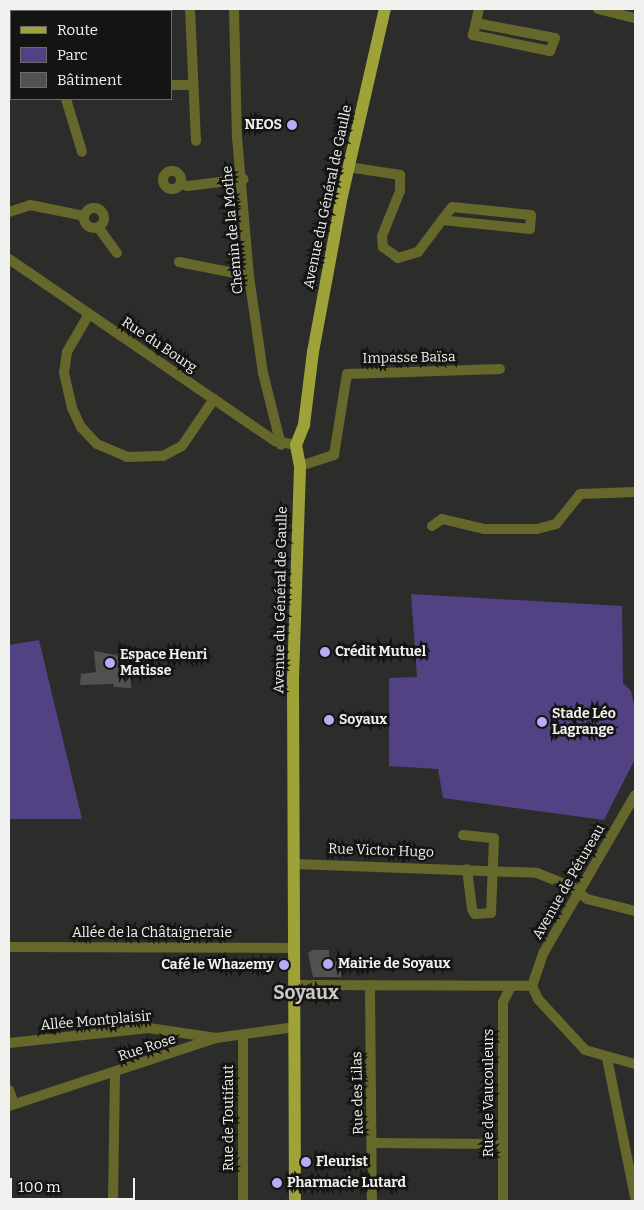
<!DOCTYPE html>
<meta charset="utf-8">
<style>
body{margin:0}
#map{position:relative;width:644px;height:1210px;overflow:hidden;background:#2c2c2a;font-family:Bitter,serif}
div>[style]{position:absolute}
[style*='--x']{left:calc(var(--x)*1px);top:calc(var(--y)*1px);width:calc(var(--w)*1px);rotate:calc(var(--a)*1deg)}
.green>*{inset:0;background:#524284}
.building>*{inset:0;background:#51514f}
.minor>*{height:10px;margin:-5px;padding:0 5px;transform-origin:5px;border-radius:5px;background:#66682b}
.minor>.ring{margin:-5px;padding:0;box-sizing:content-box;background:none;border:10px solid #66682b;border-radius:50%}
.major>*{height:12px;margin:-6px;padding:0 6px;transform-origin:6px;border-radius:6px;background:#9fa139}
.dots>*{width:14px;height:14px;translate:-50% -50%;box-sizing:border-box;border:2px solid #141413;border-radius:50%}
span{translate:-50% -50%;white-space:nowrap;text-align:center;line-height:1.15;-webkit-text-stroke:5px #141413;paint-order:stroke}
.poi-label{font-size:14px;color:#f1f1ef;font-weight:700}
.right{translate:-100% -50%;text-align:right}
.left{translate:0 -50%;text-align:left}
.street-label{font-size:14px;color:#f1f1ef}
.district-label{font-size:19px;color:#cacac7;font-weight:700}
.frame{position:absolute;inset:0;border:10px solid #f1f1ef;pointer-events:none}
.legend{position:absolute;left:10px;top:10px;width:162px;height:90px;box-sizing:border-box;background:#141413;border:1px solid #6c6c6b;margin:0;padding:6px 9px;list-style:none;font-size:15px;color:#f1f1ef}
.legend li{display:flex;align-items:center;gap:10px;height:25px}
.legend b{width:25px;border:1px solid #6c6c6b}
.scale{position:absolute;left:10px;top:1178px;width:125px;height:22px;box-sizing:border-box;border:2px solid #f1f1ef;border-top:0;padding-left:6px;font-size:15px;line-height:18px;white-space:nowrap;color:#f1f1ef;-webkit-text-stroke:4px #141413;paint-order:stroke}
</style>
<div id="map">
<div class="green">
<i style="clip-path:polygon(411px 594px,622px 606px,623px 683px,631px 691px,635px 710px,635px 759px,604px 820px,443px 798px,438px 769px,389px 766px,389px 678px,417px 677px)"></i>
<i style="clip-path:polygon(39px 640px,82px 819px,9px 819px,9px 645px)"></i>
</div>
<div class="building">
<i style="clip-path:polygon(94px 651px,116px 655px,125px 653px,125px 671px,130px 671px,131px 688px,113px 687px,114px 684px,80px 685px,81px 674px,96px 672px)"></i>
<i style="clip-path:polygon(313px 950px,329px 950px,329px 962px,342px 962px,341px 977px,313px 977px,308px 953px)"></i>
</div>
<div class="minor">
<i style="--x:190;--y:9;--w:132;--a:87.4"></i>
<i style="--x:234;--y:9;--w:128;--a:88.7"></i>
<i style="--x:237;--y:137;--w:140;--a:85.1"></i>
<i style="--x:249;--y:276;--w:98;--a:81.8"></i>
<i style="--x:263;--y:373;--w:74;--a:76"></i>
<i style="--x:598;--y:9;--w:38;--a:14"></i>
<i style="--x:30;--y:11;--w:12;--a:-9"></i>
<i style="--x:476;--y:23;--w:80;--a:10.8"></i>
<i style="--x:555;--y:38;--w:14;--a:111"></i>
<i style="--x:550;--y:51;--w:79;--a:-168.3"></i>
<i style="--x:473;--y:35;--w:27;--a:-77"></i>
<i style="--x:171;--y:85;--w:21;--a:0"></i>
<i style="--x:9;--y:93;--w:2;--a:0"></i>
<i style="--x:66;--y:99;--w:55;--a:73.2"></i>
<i style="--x:348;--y:167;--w:53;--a:8.7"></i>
<i style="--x:400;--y:175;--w:16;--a:90"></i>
<i style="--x:400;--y:191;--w:48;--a:111.8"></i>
<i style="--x:382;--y:236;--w:11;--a:85"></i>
<i style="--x:383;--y:247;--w:19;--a:36"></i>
<i style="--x:398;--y:258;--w:21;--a:-17"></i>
<i style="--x:418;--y:252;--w:40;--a:-53"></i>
<i style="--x:442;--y:220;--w:16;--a:-52"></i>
<i style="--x:452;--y:207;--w:79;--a:5.8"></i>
<i style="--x:531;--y:215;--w:14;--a:94"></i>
<i style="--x:530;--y:229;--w:88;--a:-174.2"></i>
<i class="ring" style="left:163px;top:171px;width:8px;height:8px"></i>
<i style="--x:180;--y:184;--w:8;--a:14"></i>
<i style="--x:188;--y:186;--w:56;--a:-7.1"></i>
<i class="ring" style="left:84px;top:208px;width:10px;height:10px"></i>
<i style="--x:9;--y:212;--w:22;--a:-18"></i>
<i style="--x:30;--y:205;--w:55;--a:11.5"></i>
<i style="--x:98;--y:227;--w:32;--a:54"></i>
<i style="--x:9;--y:259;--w:322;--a:34.4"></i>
<i style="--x:275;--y:441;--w:21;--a:11"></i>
<i style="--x:179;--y:262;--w:71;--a:11.3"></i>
<i style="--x:89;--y:314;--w:44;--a:120.1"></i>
<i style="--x:67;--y:352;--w:21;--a:98"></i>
<i style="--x:64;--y:373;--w:36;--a:77"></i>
<i style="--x:72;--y:408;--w:21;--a:65"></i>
<i style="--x:81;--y:427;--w:23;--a:47"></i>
<i style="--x:97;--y:444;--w:33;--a:23"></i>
<i style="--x:127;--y:457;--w:36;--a:-2"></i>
<i style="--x:163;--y:456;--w:21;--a:-28"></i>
<i style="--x:182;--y:446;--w:57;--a:-55.8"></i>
<i style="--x:300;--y:466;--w:36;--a:-18"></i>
<i style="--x:334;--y:455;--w:82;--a:-80.9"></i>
<i style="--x:347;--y:374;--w:153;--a:-1.9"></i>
<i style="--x:432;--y:526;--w:12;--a:-35"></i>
<i style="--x:442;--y:519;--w:43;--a:13.4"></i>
<i style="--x:484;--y:529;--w:53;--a:0"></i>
<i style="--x:537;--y:529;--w:20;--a:-15"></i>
<i style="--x:556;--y:524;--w:38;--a:-51"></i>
<i style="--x:580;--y:494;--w:55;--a:-2.1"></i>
<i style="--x:463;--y:835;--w:31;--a:6"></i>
<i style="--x:494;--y:838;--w:75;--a:92.3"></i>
<i style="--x:491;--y:913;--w:16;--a:176"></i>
<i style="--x:475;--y:914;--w:6;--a:-121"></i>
<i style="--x:472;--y:909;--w:40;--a:-97.1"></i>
<i style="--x:295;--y:864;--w:242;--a:2.1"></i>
<i style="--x:537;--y:873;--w:38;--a:22"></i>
<i style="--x:572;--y:887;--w:19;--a:39"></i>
<i style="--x:587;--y:899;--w:49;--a:14"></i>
<i style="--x:9;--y:947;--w:286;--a:0.2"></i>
<i style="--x:295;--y:985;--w:237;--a:0.2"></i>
<i style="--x:370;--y:985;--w:216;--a:89.5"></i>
<i style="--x:532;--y:986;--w:36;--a:-71"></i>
<i style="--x:544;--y:952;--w:181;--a:-59.9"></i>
<i style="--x:532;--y:986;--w:14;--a:65"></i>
<i style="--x:538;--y:999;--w:69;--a:47.3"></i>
<i style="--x:585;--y:1050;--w:52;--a:15.6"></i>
<i style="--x:9;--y:1043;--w:141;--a:-6.1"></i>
<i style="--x:149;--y:1028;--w:68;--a:8.5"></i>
<i style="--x:607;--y:1058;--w:142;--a:78.6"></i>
<i style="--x:9;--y:1090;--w:15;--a:70"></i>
<i style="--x:9;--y:1106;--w:218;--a:-18.2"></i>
<i style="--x:216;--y:1038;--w:80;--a:-7.9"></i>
<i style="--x:372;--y:1143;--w:131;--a:0.4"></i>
<i style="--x:113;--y:1201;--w:128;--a:-89.1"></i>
<i style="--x:243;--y:1201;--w:165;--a:-90"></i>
<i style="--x:503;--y:1201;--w:199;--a:-90"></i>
<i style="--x:503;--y:1002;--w:18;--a:-63"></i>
</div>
<div class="major">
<i style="--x:295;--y:1201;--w:522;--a:-90.22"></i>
<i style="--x:293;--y:679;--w:213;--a:-88.1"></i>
<i style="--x:300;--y:466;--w:21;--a:-101"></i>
<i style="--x:296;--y:445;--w:22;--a:-68"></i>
<i style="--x:304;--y:425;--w:74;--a:-83"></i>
<i style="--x:313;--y:352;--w:159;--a:-79.5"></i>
<i style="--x:342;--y:196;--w:192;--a:-77.1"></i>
</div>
<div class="dots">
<i style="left:292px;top:125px;background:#b9abf7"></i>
<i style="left:325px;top:652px;background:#b9abf7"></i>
<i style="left:110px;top:663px;background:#b9abf7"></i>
<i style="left:329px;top:720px;background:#b9abf7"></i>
<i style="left:542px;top:722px;background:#b9abf7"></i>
<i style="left:328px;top:964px;background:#b9abf7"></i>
<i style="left:284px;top:965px;background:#b9abf7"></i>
<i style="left:306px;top:1162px;background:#b9abf7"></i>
<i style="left:277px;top:1183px;background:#b9abf7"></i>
</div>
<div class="poi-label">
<span class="right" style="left:282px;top:125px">NEOS</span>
<span class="left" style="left:335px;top:652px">Crédit Mutuel</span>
<span class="left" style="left:120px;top:663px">Espace Henri<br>Matisse</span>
<span class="left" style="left:552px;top:722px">Stade Léo<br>Lagrange</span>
<span class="left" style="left:339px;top:720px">Soyaux</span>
<span class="left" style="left:338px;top:964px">Mairie de Soyaux</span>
<span class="right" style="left:274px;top:965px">Café le Whazemy</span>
<span class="left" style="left:316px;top:1162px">Fleurist</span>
<span class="left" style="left:287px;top:1183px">Pharmacie Lutard</span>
</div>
<div class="street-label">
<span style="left:328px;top:197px;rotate:-78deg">Avenue du Général de Gaulle</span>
<span style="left:233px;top:230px;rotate:-95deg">Chemin de la Mothe</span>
<span style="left:159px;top:345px;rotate:34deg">Rue du Bourg</span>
<span style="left:409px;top:358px;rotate:-1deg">Impasse Baïsa</span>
<span style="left:281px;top:600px;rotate:-89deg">Avenue du Général de Gaulle</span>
<span style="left:381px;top:851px;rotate:2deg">Rue Victor Hugo</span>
<span style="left:569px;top:882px;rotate:-60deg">Avenue de Pétureau</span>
<span style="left:152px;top:933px">Allée de la Châtaigneraie</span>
<span style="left:96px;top:1021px;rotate:-5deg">Allée Montplaisir</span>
<span style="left:147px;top:1048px;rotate:-18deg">Rue Rose</span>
<span style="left:358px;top:1093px;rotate:-91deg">Rue des Lilas</span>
<span style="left:489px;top:1093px;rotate:-90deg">Rue de Vaucouleurs</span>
<span style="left:229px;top:1118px;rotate:-90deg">Rue de Toutifaut</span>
</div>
<div class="district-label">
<span style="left:306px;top:993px">Soyaux</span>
</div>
<div class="frame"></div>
<ul class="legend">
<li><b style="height:6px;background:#9fa139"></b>Route</li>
<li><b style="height:14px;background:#524284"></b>Parc</li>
<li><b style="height:14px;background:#51514f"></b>Bâtiment</li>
</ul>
<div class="scale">100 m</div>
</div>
